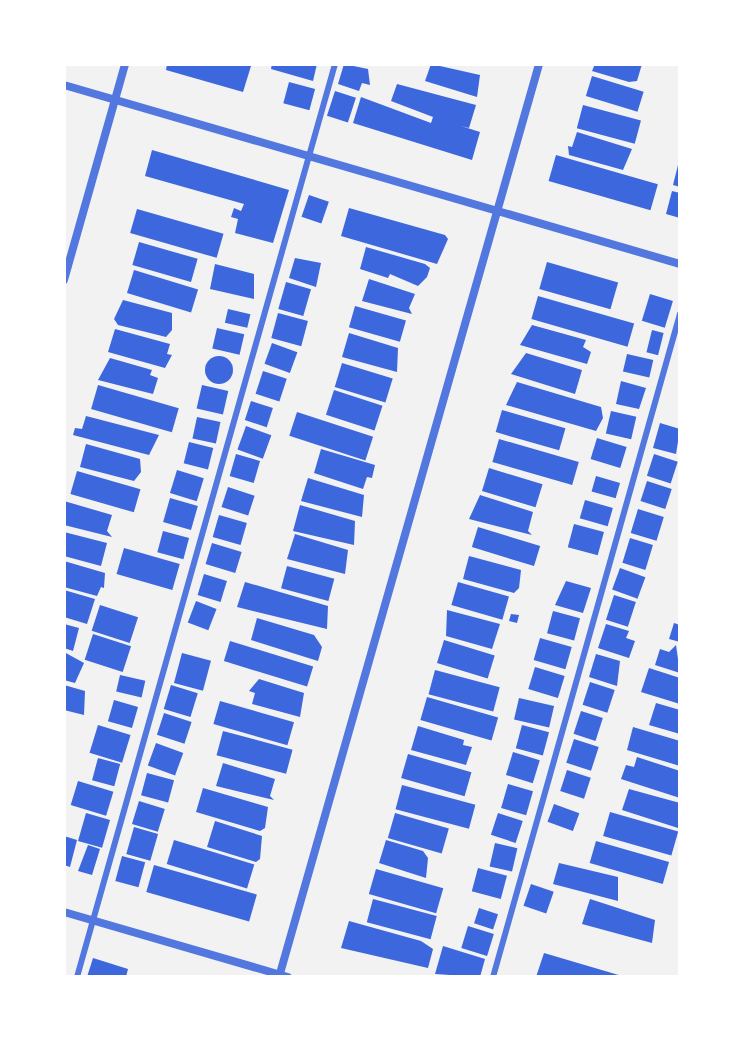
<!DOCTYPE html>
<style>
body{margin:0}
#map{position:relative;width:744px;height:1041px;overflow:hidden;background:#f2f2f2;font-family:"IBM Plex Sans",sans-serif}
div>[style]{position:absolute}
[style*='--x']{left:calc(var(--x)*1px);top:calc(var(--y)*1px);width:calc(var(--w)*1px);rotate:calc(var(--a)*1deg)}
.building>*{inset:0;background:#3d67dc;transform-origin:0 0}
.round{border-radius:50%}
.service>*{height:6px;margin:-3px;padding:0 3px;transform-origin:3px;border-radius:3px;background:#5277de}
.minor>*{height:8px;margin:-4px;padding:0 4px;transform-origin:4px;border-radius:4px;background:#5277de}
span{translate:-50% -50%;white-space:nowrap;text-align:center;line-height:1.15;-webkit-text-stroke:7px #fff;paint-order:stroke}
.frame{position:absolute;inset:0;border:66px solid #fff;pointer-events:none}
</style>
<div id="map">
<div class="building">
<i style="clip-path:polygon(167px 64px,242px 64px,251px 66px,243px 92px,166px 70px)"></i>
<i style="clip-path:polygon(272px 64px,317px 64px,313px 81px,271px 69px)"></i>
<i style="clip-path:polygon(344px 64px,368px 69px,370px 85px,362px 83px,359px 91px,338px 84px)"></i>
<i style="clip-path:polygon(431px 64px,480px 75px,477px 97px,425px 81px)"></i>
<i style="clip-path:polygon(595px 64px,642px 64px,637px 81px,629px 82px,592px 71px)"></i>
<i style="left:592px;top:76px;width:54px;height:21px;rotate:17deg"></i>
<i style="left:289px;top:82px;width:27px;height:22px;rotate:15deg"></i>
<i style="clip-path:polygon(397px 84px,476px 105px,469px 128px,461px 126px,480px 132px,472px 160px,353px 123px,361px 97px,431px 123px,433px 117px,391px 101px)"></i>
<i style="left:335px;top:91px;width:22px;height:26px;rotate:18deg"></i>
<i style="left:583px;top:105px;width:60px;height:24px;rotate:15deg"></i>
<i style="clip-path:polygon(577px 132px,632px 149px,623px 170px,569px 155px,568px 146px,572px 147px)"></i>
<i style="clip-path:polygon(152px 150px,289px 190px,273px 243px,235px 233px,238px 219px,231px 217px,234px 208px,241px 211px,244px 204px,145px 176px)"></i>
<i style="left:556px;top:155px;width:106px;height:27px;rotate:16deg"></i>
<i style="clip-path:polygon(679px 161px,680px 161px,680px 187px,673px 185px)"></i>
<i style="clip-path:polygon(672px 191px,680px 193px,680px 218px,666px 214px)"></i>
<i style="left:309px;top:195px;width:21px;height:23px;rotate:19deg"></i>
<i style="clip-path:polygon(349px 208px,445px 235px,448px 239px,437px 264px,341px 236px)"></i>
<i style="left:137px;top:209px;width:90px;height:25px;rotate:16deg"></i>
<i style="left:139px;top:242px;width:61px;height:24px;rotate:16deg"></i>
<i style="clip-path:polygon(366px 247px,425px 264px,430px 268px,427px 277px,418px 286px,390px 274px,388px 278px,360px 269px)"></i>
<i style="clip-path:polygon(295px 258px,321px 263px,316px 287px,289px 278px)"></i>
<i style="left:547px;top:262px;width:74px;height:28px;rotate:16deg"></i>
<i style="clip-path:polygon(215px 264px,254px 274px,254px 299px,210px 289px)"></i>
<i style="left:134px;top:270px;width:67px;height:24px;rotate:17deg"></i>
<i style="clip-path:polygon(369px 279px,415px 294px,409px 308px,412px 314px,362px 301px)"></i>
<i style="left:286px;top:282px;width:26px;height:28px;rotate:16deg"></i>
<i style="left:650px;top:294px;width:24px;height:28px;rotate:17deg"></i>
<i style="left:538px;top:296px;width:100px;height:24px;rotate:16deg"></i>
<i style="clip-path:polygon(123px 300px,172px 313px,172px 330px,166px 337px,118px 325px,114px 319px)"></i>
<i style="left:355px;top:306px;width:53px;height:22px;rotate:16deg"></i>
<i style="left:228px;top:309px;width:23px;height:14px;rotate:13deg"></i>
<i style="left:278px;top:313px;width:31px;height:26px;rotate:15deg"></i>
<i style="clip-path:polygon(532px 325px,586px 340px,583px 347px,591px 352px,587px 364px,520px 345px)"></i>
<i style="left:217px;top:328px;width:28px;height:21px;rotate:13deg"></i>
<i style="clip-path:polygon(115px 329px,170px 344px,167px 354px,172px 355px,165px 368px,108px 352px)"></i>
<i style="left:652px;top:330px;width:12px;height:23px;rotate:14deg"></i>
<i style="clip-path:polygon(349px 333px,398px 348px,397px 372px,342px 357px)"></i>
<i style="left:272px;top:343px;width:27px;height:22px;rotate:20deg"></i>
<i style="clip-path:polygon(526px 353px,582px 370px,575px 394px,511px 374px)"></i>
<i style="left:627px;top:354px;width:27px;height:18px;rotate:13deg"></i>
<i class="round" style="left:205px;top:356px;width:28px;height:28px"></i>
<i style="clip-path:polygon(110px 358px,152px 370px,150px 375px,158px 378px,153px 394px,98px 380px)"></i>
<i style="left:342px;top:363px;width:53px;height:25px;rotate:17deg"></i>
<i style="left:263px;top:371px;width:25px;height:24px;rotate:18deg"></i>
<i style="clip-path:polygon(621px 381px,646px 388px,639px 409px,616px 404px)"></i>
<i style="clip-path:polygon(517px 382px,601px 407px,603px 418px,596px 431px,506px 405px)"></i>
<i style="left:98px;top:385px;width:84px;height:25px;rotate:16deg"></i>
<i style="left:202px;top:385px;width:27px;height:24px;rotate:13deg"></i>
<i style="left:334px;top:390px;width:51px;height:26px;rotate:18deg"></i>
<i style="left:251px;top:401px;width:23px;height:20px;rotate:18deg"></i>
<i style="left:502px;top:410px;width:66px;height:23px;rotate:16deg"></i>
<i style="left:611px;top:411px;width:26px;height:23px;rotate:13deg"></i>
<i style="left:297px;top:412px;width:80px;height:25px;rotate:18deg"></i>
<i style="clip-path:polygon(86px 416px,159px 435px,149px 455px,73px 435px,75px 428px,82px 429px)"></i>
<i style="left:197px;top:417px;width:24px;height:22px;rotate:12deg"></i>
<i style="clip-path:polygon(660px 423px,680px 429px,676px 454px,653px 448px)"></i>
<i style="left:246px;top:426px;width:27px;height:25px;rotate:20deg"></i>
<i style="left:597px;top:438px;width:31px;height:22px;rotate:17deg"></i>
<i style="left:499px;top:439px;width:83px;height:24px;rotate:16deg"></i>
<i style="left:189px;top:442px;width:25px;height:22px;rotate:14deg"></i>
<i style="clip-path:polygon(86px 444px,140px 459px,141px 472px,134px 481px,80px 467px)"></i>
<i style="clip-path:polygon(321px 449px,375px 465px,372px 478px,367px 477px,363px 489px,314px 473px)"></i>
<i style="left:236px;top:454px;width:25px;height:23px;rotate:16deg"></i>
<i style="left:654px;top:454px;width:25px;height:23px;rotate:18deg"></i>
<i style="left:489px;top:468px;width:56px;height:24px;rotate:17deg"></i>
<i style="left:177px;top:470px;width:28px;height:24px;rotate:17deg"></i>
<i style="left:77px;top:471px;width:66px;height:24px;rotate:16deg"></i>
<i style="left:596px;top:476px;width:25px;height:16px;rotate:16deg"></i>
<i style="clip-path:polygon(308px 478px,364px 495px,362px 517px,301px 501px)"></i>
<i style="left:647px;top:481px;width:26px;height:21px;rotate:18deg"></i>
<i style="left:228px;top:487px;width:28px;height:21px;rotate:18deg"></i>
<i style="clip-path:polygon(480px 495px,533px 512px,528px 531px,532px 535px,469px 519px)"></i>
<i style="left:170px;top:498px;width:29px;height:25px;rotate:16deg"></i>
<i style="left:585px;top:500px;width:29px;height:19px;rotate:16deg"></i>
<i style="clip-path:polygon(64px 501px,112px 515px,107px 531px,112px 537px,64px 525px)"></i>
<i style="clip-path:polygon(300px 505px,355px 521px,354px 545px,293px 531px)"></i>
<i style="left:638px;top:509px;width:27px;height:25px;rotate:17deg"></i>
<i style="left:219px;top:515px;width:29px;height:23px;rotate:16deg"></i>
<i style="left:574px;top:524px;width:31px;height:24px;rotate:15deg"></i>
<i style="left:478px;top:527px;width:65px;height:21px;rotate:17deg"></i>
<i style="left:163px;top:531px;width:27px;height:22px;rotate:15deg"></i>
<i style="clip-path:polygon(64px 532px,107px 543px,101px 566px,64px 556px)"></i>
<i style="clip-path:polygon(295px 534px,348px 550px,345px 574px,287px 559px)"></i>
<i style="left:630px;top:538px;width:24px;height:26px;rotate:17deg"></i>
<i style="left:212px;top:543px;width:31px;height:22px;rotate:17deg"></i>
<i style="left:124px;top:548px;width:58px;height:27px;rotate:16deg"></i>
<i style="clip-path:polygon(469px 556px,521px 570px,519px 588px,514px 593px,463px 579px)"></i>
<i style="clip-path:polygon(64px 561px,105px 573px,104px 588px,101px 587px,97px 596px,64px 587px)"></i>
<i style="left:287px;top:566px;width:49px;height:23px;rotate:15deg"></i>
<i style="left:620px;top:568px;width:27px;height:23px;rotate:20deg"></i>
<i style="left:204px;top:574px;width:24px;height:22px;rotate:17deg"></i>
<i style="clip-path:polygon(566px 581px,591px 588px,583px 613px,555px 605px)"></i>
<i style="clip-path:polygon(245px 582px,328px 606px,327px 629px,237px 607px)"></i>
<i style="left:458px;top:582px;width:53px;height:24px;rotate:16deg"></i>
<i style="clip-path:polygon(64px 590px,95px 599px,87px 624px,64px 617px)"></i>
<i style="left:614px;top:595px;width:23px;height:26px;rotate:18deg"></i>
<i style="left:196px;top:601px;width:22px;height:23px;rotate:21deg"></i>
<i style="left:100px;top:605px;width:40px;height:27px;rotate:18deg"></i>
<i style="clip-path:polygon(447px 610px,500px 624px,492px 649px,446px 636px)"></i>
<i style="left:553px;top:611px;width:28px;height:23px;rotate:15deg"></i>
<i style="clip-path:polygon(511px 614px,519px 615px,517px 623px,509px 621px)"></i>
<i style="clip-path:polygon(257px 618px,314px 635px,322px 647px,318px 661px,251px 640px)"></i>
<i style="clip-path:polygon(674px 623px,680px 625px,680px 642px,669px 639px)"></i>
<i style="clip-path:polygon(64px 624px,79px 628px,73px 651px,64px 648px)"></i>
<i style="clip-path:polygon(606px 624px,629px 631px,626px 638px,635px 641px,629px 658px,598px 648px)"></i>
<i style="left:93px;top:634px;width:40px;height:27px;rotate:18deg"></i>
<i style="left:540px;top:638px;width:33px;height:23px;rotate:16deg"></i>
<i style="left:444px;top:640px;width:53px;height:24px;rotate:17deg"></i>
<i style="left:230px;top:641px;width:87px;height:21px;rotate:17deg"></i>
<i style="clip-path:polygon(676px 645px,680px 673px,655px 665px,660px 649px,669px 652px)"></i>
<i style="clip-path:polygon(64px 652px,84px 663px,75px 683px,64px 680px)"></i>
<i style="left:182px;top:653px;width:30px;height:31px;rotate:15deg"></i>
<i style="clip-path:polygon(596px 654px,620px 661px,617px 686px,589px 677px)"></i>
<i style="left:535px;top:667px;width:31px;height:23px;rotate:17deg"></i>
<i style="clip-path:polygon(649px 668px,680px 678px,680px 704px,641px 692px)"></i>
<i style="left:435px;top:670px;width:67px;height:25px;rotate:15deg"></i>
<i style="left:120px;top:675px;width:26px;height:17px;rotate:13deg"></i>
<i style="clip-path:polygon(259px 679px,304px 693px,300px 717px,252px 704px,255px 693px,249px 691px)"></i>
<i style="left:590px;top:682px;width:26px;height:24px;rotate:18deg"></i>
<i style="clip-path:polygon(64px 685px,85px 691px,84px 715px,64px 710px)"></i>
<i style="left:171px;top:685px;width:28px;height:25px;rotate:17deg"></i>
<i style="left:427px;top:697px;width:74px;height:24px;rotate:16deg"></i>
<i style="left:519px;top:698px;width:36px;height:22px;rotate:13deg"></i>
<i style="left:114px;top:700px;width:25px;height:22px;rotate:16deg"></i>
<i style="left:220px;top:701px;width:77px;height:24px;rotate:16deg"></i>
<i style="clip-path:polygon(656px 703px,680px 710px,680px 734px,649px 725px)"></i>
<i style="left:581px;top:711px;width:23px;height:24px;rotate:18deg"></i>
<i style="left:164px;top:713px;width:29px;height:23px;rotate:18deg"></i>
<i style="left:98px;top:725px;width:34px;height:29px;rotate:17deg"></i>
<i style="left:522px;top:725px;width:28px;height:24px;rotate:15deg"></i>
<i style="clip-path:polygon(418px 726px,464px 740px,463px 745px,472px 747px,466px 765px,411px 750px)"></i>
<i style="clip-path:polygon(633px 727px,680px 741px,680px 766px,627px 750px)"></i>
<i style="left:223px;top:731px;width:72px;height:25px;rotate:15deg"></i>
<i style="left:574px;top:739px;width:26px;height:25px;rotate:18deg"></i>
<i style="left:156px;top:743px;width:29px;height:24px;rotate:20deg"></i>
<i style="left:513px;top:752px;width:28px;height:24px;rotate:17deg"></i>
<i style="left:408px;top:754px;width:66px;height:25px;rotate:16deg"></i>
<i style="clip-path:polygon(637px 757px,680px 771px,680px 798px,621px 779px,626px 765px,634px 767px)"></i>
<i style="left:98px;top:758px;width:23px;height:23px;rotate:15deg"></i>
<i style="clip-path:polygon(223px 763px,275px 779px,270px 796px,274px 800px,216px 786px)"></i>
<i style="left:567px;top:770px;width:25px;height:22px;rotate:18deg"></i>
<i style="left:147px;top:773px;width:28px;height:23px;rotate:15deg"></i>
<i style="left:78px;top:781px;width:37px;height:25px;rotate:17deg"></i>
<i style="left:508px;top:784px;width:26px;height:25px;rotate:16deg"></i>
<i style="left:402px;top:785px;width:76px;height:25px;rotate:15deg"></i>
<i style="clip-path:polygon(203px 788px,268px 807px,265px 828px,260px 831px,196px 812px)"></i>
<i style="clip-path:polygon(629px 789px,680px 803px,678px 828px,622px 810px)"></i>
<i style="left:139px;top:801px;width:27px;height:24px;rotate:17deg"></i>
<i style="left:554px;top:804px;width:27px;height:19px;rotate:20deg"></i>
<i style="left:610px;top:812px;width:71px;height:25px;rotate:16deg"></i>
<i style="left:86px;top:813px;width:25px;height:29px;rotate:16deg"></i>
<i style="left:395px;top:813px;width:56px;height:26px;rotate:16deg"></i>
<i style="left:498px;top:813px;width:26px;height:23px;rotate:18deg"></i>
<i style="clip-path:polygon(215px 821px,262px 836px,260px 859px,256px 862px,207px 847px)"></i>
<i style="left:134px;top:827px;width:25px;height:28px;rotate:16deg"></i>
<i style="clip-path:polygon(64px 836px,77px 840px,70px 867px,64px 865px)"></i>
<i style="left:174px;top:840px;width:84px;height:25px;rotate:17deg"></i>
<i style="clip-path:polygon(386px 840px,423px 851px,428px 858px,426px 878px,379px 863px)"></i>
<i style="left:596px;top:841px;width:76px;height:23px;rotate:16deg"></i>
<i style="left:495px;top:843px;width:23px;height:24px;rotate:13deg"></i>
<i style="clip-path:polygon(88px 845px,100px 849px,92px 875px,78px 871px)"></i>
<i style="left:122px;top:856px;width:24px;height:26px;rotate:15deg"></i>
<i style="clip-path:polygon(559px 863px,618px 877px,618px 901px,553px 884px)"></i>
<i style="left:154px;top:865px;width:107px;height:28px;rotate:16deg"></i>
<i style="left:478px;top:868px;width:30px;height:24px;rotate:15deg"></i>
<i style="left:376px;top:869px;width:70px;height:26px;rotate:16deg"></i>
<i style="left:531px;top:884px;width:24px;height:23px;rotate:19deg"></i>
<i style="left:373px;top:899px;width:66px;height:24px;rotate:15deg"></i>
<i style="clip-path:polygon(590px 899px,655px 920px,652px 943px,582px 924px)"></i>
<i style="left:479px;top:908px;width:20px;height:16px;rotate:18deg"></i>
<i style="clip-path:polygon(349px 921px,421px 941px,433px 949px,428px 968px,341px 948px)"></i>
<i style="left:468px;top:926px;width:27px;height:23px;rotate:17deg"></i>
<i style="clip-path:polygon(443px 946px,485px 959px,480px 977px,435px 974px)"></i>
<i style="clip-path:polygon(544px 953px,622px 976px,622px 977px,536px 977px)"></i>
<i style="clip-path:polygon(93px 958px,128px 969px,126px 977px,87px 977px)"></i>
</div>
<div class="service">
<i style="--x:77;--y:977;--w:949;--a:-74.22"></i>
<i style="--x:493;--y:977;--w:689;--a:-74.25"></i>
</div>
<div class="minor">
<i style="--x:64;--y:85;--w:641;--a:16.2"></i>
<i style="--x:64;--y:280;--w:224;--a:-74.2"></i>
<i style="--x:64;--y:912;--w:233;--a:16.2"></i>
<i style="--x:279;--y:977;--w:949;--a:-74.1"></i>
</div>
<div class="frame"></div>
</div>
